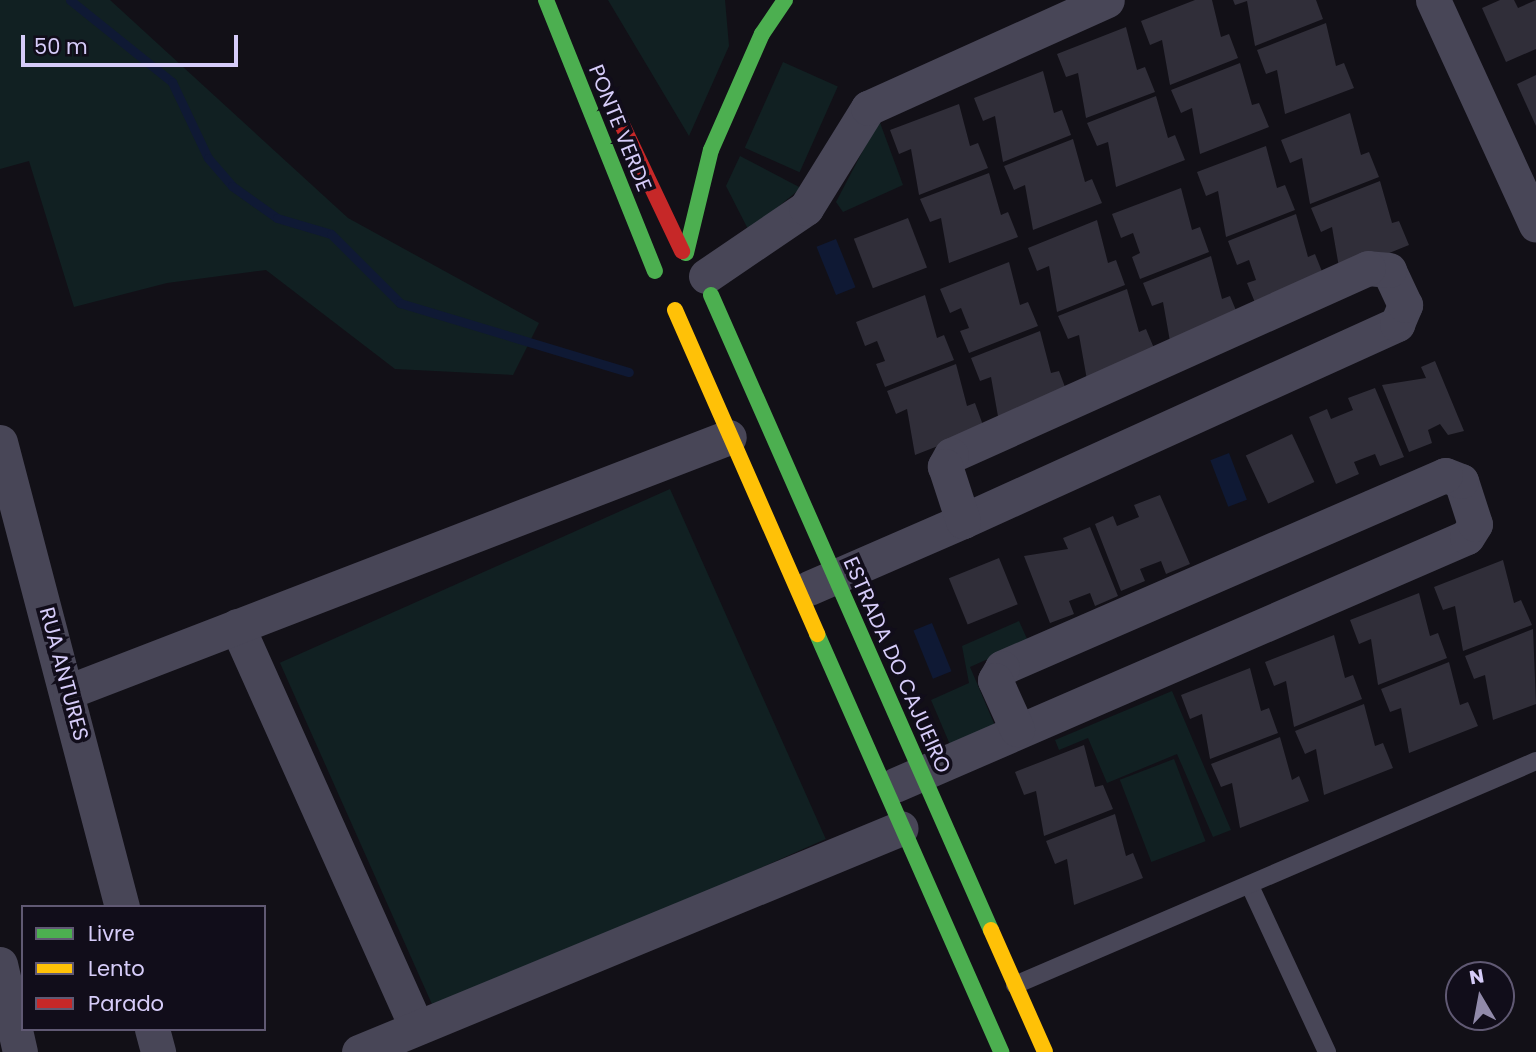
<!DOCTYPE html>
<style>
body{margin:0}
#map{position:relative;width:1536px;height:1052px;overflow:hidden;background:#121017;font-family:Poppins,sans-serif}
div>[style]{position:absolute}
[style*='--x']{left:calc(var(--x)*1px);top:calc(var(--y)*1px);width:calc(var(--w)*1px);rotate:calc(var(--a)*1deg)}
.green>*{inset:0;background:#112022;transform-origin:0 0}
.water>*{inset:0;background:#0f1934;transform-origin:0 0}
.stream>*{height:9px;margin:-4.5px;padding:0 4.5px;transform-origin:4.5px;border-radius:4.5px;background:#0f1934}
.building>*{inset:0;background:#302e39;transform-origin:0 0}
.lane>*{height:18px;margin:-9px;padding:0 9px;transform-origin:9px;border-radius:9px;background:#484657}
.street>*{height:35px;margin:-17.5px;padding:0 17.5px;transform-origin:17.5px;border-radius:17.5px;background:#484657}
.fast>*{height:16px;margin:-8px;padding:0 8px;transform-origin:8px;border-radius:8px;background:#4caf50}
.slow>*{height:16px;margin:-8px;padding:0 8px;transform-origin:8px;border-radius:8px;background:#ffc107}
.jam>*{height:16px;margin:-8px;padding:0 8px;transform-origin:8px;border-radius:8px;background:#c62828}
span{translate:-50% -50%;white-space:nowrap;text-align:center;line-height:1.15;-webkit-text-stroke:7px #110d1a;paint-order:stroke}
.street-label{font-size:21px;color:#d6ccf9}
.legend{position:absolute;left:21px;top:905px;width:245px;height:126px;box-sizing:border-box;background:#110d1a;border:2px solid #605973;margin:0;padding:9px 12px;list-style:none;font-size:21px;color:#d6ccf9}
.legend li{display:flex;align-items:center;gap:14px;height:35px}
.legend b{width:35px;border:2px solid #605973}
.north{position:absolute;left:1445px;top:961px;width:70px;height:70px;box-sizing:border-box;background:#110d1a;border:2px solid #605973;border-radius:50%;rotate:350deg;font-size:19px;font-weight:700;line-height:28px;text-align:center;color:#d6ccf9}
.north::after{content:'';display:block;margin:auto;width:24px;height:32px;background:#918aaa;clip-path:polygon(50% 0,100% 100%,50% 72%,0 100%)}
.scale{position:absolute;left:21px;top:35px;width:217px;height:32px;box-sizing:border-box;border:4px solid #d6ccf9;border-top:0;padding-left:9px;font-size:21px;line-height:24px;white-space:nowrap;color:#d6ccf9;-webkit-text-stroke:5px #110d1a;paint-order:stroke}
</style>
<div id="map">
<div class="green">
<i style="clip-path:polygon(0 0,110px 0,348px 218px,539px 323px,513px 375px,395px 369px,266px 270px,167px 283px,74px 307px,29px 161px,0 169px)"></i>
<i style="clip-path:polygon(608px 0,725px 0,729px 46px,689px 136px)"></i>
<i style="left:783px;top:62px;width:60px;height:94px;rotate:24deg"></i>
<i style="clip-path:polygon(879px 120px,903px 185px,843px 212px,836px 202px)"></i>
<i style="clip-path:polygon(740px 156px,801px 188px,749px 231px,726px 186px)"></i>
<i style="left:670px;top:489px;width:383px;height:427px;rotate:66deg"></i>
<i style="clip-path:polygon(1019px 621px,1028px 641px,970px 667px,996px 728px,951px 747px,931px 700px,969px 683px,962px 646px)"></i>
<i style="clip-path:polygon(1172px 691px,1231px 830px,1213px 837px,1177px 754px,1107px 783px,1088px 738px,1059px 750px,1055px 740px)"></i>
<i style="left:1174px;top:759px;width:88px;height:58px;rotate:69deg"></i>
</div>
<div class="water">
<i style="left:836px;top:239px;width:52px;height:21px;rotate:68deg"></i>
<i style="left:1229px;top:453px;width:50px;height:20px;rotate:69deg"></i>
<i style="left:932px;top:623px;width:52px;height:20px;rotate:68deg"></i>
</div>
<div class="stream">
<i style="--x:70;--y:0;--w:131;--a:38.8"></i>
<i style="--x:172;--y:82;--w:84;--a:64.7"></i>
<i style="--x:208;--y:158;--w:37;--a:49"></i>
<i style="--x:232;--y:186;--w:55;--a:35.4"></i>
<i style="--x:277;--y:218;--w:56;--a:16.5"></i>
<i style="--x:331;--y:234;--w:98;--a:45"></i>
<i style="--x:400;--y:303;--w:239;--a:16.8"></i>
</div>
<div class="building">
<i style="clip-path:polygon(1195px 0,1212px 0,1221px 37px,1229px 34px,1238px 58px,1170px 85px,1162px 40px,1150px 45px,1141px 21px)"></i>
<i style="clip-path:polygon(1233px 0,1316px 0,1323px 19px,1255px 46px,1247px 1px,1235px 5px)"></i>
<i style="clip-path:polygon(1500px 0,1514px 0,1518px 8px,1536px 0,1536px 49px,1506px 62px,1482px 8px)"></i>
<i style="clip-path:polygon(1326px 23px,1336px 66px,1344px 63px,1354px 88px,1285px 114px,1277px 70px,1266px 74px,1257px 50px)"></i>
<i style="clip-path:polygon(1126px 27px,1137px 70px,1145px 67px,1155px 92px,1086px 118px,1078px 73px,1066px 77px,1057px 54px)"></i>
<i style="clip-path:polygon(1240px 63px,1252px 105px,1259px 103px,1269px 127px,1200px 154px,1192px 108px,1181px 113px,1171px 90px)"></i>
<i style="clip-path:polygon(1043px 71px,1054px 113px,1062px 110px,1071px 135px,1003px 162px,995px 116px,983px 121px,974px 98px)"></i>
<i style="clip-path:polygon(1536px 75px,1536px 126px,1517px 84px)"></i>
<i style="clip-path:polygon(1156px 96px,1168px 138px,1175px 135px,1185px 160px,1116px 187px,1108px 142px,1097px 146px,1087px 123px)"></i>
<i style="clip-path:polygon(959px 104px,970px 146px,978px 143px,988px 168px,919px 195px,911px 149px,899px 154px,890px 130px)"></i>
<i style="clip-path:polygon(1350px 113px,1361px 155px,1369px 152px,1379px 177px,1310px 204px,1302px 158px,1290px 163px,1281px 140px)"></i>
<i style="clip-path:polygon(1073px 139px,1085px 182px,1092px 179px,1102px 203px,1033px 230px,1025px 185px,1014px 190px,1004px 166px)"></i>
<i style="clip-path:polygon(1266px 146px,1277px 188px,1285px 185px,1295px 210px,1226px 237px,1218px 191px,1206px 196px,1197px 172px)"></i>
<i style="clip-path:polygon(989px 173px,1001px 215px,1008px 212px,1018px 237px,949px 263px,941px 218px,930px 222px,920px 199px)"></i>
<i style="clip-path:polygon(1380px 181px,1392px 223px,1399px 221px,1409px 245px,1340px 273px,1332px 227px,1321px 232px,1311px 208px)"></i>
<i style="clip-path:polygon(1181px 188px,1192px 230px,1200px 227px,1209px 252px,1140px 279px,1132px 257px,1140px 253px,1133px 233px,1121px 238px,1112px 214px)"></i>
<i style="clip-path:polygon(1296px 214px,1308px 257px,1315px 254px,1325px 279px,1256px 305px,1247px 283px,1256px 280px,1249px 260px,1237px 265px,1228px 241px)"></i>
<i style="left:908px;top:218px;width:53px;height:58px;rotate:69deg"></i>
<i style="clip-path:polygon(1097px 220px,1108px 263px,1116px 260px,1125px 285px,1057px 312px,1049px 266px,1037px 271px,1028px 248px)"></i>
<i style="clip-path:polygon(1211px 256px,1222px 299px,1230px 296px,1240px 320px,1171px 347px,1163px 302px,1152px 306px,1143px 283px)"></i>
<i style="clip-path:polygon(1009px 262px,1020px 305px,1028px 302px,1038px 326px,969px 353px,960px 331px,969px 328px,961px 308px,950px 313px,940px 289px)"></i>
<i style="clip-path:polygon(1127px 289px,1139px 332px,1146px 329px,1156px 353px,1087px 380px,1079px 335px,1068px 339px,1058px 316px)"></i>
<i style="clip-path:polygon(925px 295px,937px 338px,944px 335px,954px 360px,885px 387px,876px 364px,885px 361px,877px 341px,865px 346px,856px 322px)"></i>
<i style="clip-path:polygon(1040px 331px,1051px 373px,1059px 371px,1068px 395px,999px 422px,991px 377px,980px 381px,971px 358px)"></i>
<i style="clip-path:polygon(1435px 361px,1464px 431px,1448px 435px,1440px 424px,1428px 430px,1432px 443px,1409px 452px,1382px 385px,1426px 378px,1421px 367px)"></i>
<i style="clip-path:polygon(956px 364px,967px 406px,975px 403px,984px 428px,915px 455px,907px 409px,896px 414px,887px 391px)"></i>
<i style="clip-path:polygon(1375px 388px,1404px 457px,1380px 466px,1375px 454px,1354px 462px,1359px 474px,1336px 484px,1309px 417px,1327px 409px,1331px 419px,1353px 410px,1348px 398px)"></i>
<i style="left:1292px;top:434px;width:53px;height:51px;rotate:65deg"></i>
<i style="clip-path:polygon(1160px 495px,1190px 564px,1166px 574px,1161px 561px,1140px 569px,1145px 581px,1121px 591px,1095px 524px,1113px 516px,1117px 526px,1139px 517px,1134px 505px)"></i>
<i style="clip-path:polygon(1090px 527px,1118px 596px,1095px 606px,1090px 593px,1069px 601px,1074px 614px,1050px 623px,1024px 556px,1068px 549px,1063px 538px)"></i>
<i style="left:999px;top:558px;width:50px;height:54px;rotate:68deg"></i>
<i style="clip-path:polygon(1503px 560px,1514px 603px,1521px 600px,1532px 625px,1463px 651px,1455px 606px,1443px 610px,1434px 587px)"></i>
<i style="clip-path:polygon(1419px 593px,1430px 636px,1438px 633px,1447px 658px,1378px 685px,1371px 639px,1359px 644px,1350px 620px)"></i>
<i style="clip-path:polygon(1533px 629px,1536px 704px,1493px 720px,1485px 675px,1474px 679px,1465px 656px)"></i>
<i style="clip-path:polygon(1334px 635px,1345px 678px,1353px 675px,1362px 699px,1294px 727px,1286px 681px,1274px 686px,1265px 662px)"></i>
<i style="clip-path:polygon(1449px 662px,1460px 705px,1468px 702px,1478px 726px,1409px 753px,1401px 708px,1390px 712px,1381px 689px)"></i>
<i style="clip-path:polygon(1250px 668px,1261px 711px,1269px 708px,1278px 733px,1210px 759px,1202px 714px,1190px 719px,1181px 695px)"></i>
<i style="clip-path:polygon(1364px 704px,1375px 746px,1383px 743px,1393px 768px,1324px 795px,1316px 749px,1305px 754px,1295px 731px)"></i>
<i style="clip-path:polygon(1280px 737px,1292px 780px,1299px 776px,1309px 801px,1240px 828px,1232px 783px,1221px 787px,1211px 764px)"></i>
<i style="clip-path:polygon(1084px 745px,1095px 787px,1103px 785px,1113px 809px,1044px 836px,1036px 791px,1024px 795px,1015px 772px)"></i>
<i style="clip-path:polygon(1115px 814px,1126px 856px,1133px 853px,1143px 878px,1074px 905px,1067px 859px,1055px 864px,1046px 841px)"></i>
</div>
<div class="lane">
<i style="--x:1250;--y:886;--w:183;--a:65.1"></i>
<i style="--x:1015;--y:985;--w:567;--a:-23.26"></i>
</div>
<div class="street">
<i style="--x:1433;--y:0;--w:247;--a:65.4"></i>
<i style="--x:706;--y:276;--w:121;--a:-34.2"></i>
<i style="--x:806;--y:208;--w:118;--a:-58.2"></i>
<i style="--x:868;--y:108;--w:262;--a:-24.3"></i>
<i style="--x:0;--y:442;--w:481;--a:75.3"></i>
<i style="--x:809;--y:588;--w:168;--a:-23.5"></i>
<i style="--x:963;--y:521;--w:477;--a:-24.4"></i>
<i style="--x:1397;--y:324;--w:21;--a:-67"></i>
<i style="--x:1405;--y:305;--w:38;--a:-115"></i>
<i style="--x:1389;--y:270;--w:21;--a:-175"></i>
<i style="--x:1368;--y:268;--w:457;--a:155.8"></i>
<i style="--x:951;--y:455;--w:13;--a:119"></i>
<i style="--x:945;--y:466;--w:58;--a:71.9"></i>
<i style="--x:237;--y:626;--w:440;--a:65.9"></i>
<i style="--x:70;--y:691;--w:706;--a:-21.08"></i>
<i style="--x:895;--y:785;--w:623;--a:-23.44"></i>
<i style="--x:1467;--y:537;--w:15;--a:-58"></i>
<i style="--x:1475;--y:524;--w:45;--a:-108"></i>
<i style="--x:1461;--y:481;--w:17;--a:-159"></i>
<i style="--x:1445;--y:475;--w:483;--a:156.5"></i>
<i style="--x:1002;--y:668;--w:14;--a:120"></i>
<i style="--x:995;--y:680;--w:54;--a:65.8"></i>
<i style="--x:0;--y:964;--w:90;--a:77.2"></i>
<i style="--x:152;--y:1029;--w:24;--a:75"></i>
<i style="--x:359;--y:1052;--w:586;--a:-22.45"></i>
</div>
<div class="fast">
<i style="--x:546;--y:0;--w:292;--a:68.1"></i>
<i style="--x:686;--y:253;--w:106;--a:-76.4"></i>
<i style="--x:711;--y:150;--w:127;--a:-66.3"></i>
<i style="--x:762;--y:34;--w:41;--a:-55.9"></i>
<i style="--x:711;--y:295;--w:694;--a:66.21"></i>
<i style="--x:817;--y:634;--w:457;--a:66.2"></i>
</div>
<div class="slow">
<i style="--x:675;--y:310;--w:354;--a:66.3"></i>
<i style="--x:991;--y:930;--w:133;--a:66.1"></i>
</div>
<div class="jam">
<i style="--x:617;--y:114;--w:152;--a:64.6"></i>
</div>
<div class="street-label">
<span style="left:620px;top:128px;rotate:68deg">PONTE VERDE</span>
<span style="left:897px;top:665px;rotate:66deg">ESTRADA DO CAJUEIRO</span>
<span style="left:64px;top:674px;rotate:75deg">RUA ANTURES</span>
</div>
<ul class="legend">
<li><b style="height:9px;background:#4caf50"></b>Livre</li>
<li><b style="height:9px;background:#ffc107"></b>Lento</li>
<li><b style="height:9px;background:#c62828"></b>Parado</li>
</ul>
<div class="north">N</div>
<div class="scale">50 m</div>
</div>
